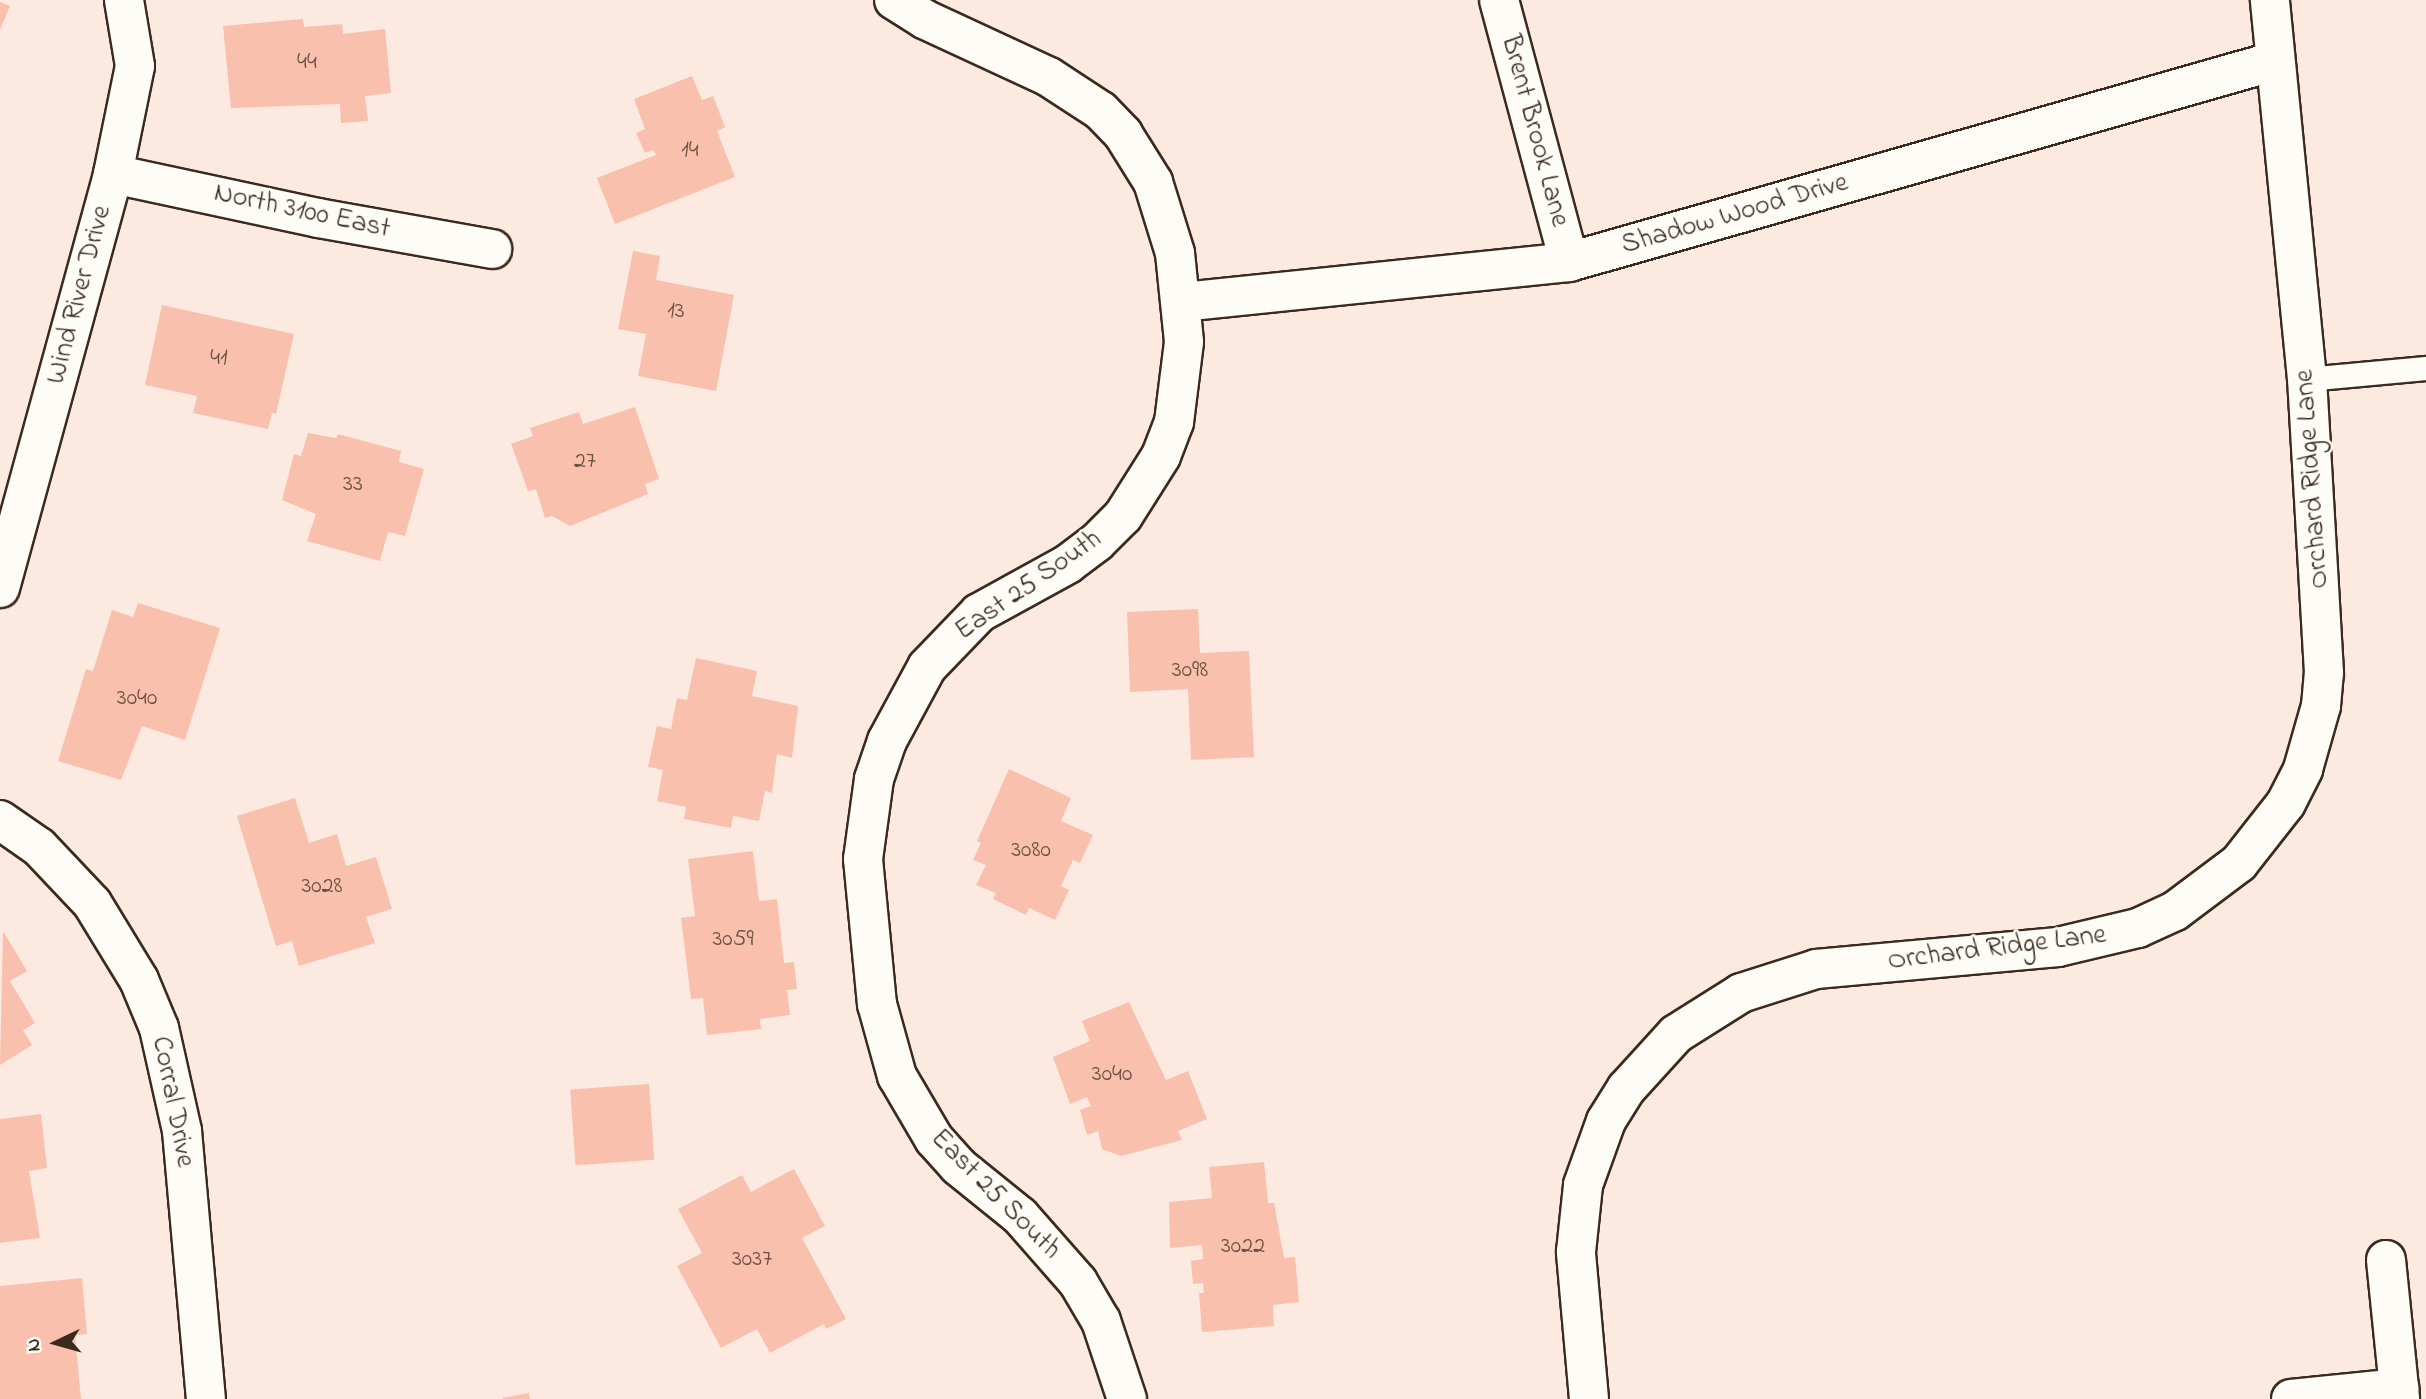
<!DOCTYPE html>
<style>
body{margin:0}
#map{position:relative;width:2426px;height:1399px;overflow:hidden;background:#fceae1;font-family:"Indie Flower",sans-serif}
div>[style]{position:absolute}
[style*='--x']{left:calc(var(--x)*1px);top:calc(var(--y)*1px);width:calc(var(--w)*1px);rotate:calc(var(--a)*1deg)}
.building>*{inset:0;background:#f9c0ae;transform-origin:0 0}
.roads{filter:drop-shadow(2px 0 #3b2a1e) drop-shadow(-2px 0 #3b2a1e) drop-shadow(0 2px #3b2a1e) drop-shadow(0 -2px #3b2a1e)}
.service>*{height:23px;margin:-11.5px;padding:0 11.5px;transform-origin:11.5px;border-radius:11.5px;background:#fdfcf7}
.minor>*{height:38px;margin:-19px;padding:0 19px;transform-origin:19px;border-radius:19px;background:#fdfcf7}
span{translate:-50% -50%;white-space:nowrap;text-align:center;line-height:1.15;-webkit-text-stroke:5px #fdfcf7;paint-order:stroke}
.number-label{font-size:24px;color:#6a5042}
.number-label span{-webkit-text-stroke-width:0}
.street-label{font-size:28px;color:#3b2a1e}
.north{position:absolute;left:21px;top:1308px;width:70px;height:70px;-webkit-text-stroke:5px #fdfcf7;paint-order:stroke;rotate:265deg;font-size:19px;font-weight:700;line-height:28px;text-align:center;color:#3b2a1e}
.north::after{content:'';display:block;margin:auto;width:24px;height:32px;background:#3b2a1e;clip-path:polygon(50% 0,100% 100%,50% 72%,0 100%)}
</style>
<div id="map">
<div class="building">
<i style="clip-path:polygon(0 2px,10px 6px,0 30px)"></i>
<i style="clip-path:polygon(303px 19px,304px 27px,342px 24px,343px 34px,385px 29px,391px 93px,365px 96px,368px 121px,341px 123px,340px 104px,231px 108px,223px 26px)"></i>
<i style="clip-path:polygon(692px 76px,702px 100px,713px 96px,725px 127px,717px 131px,735px 177px,615px 224px,597px 178px,656px 155px,653px 150px,645px 153px,636px 133px,645px 129px,634px 99px)"></i>
<i style="clip-path:polygon(633px 251px,660px 256px,656px 280px,734px 295px,716px 391px,638px 376px,646px 334px,618px 329px)"></i>
<i style="clip-path:polygon(162px 305px,294px 334px,276px 414px,272px 413px,268px 429px,193px 413px,197px 396px,145px 385px)"></i>
<i style="clip-path:polygon(635px 407px,659px 479px,645px 484px,648px 494px,570px 526px,552px 516px,545px 518px,536px 489px,528px 491px,511px 444px,533px 436px,530px 428px,579px 412px,583px 424px)"></i>
<i style="clip-path:polygon(308px 433px,336px 438px,338px 434px,401px 451px,399px 462px,424px 469px,405px 536px,388px 532px,380px 561px,307px 541px,316px 514px,282px 500px,294px 454px,301px 456px)"></i>
<i style="clip-path:polygon(138px 603px,220px 628px,185px 740px,142px 726px,121px 780px,58px 761px,86px 669px,93px 671px,112px 610px,133px 617px)"></i>
<i style="clip-path:polygon(1198px 609px,1200px 653px,1249px 651px,1254px 757px,1191px 760px,1188px 689px,1130px 692px,1127px 612px)"></i>
<i style="clip-path:polygon(696px 658px,757px 671px,752px 696px,798px 706px,792px 758px,777px 754px,772px 793px,765px 791px,759px 821px,733px 816px,731px 828px,684px 819px,686px 807px,657px 801px,663px 770px,648px 767px,657px 726px,671px 729px,677px 698px,687px 700px)"></i>
<i style="clip-path:polygon(1009px 769px,1071px 798px,1061px 821px,1093px 835px,1080px 863px,1073px 860px,1061px 886px,1069px 890px,1055px 920px,1029px 908px,1026px 915px,993px 899px,996px 893px,976px 885px,986px 865px,973px 860px,981px 843px,977px 841px)"></i>
<i style="clip-path:polygon(295px 798px,309px 843px,337px 834px,346px 866px,376px 857px,392px 909px,366px 917px,375px 943px,299px 966px,292px 941px,276px 946px,237px 816px)"></i>
<i style="clip-path:polygon(753px 851px,759px 901px,777px 899px,784px 963px,794px 962px,797px 989px,787px 990px,790px 1015px,760px 1019px,761px 1029px,707px 1035px,703px 998px,691px 999px,681px 918px,695px 916px,688px 859px)"></i>
<i style="clip-path:polygon(3px 931px,27px 971px,10px 981px,35px 1023px,23px 1030px,32px 1045px,0 1065px)"></i>
<i style="clip-path:polygon(1129px 1002px,1166px 1080px,1188px 1071px,1207px 1119px,1178px 1131px,1182px 1140px,1121px 1156px,1102px 1149px,1098px 1131px,1087px 1135px,1080px 1110px,1091px 1106px,1087px 1097px,1070px 1104px,1053px 1057px,1090px 1041px,1082px 1021px)"></i>
<i style="left:649px;top:1084px;width:76px;height:79px;rotate:86deg"></i>
<i style="clip-path:polygon(41px 1114px,47px 1168px,29px 1171px,40px 1238px,0 1243px,0 1119px)"></i>
<i style="clip-path:polygon(1264px 1162px,1268px 1203px,1274px 1203px,1284px 1258px,1295px 1257px,1299px 1302px,1273px 1305px,1274px 1326px,1202px 1332px,1199px 1293px,1204px 1293px,1203px 1283px,1193px 1284px,1191px 1261px,1203px 1259px,1202px 1245px,1170px 1248px,1169px 1202px,1212px 1198px,1209px 1167px)"></i>
<i style="clip-path:polygon(794px 1169px,825px 1226px,802px 1238px,846px 1319px,826px 1329px,824px 1324px,770px 1353px,757px 1329px,721px 1348px,677px 1266px,702px 1253px,678px 1209px,742px 1175px,751px 1192px)"></i>
<i style="clip-path:polygon(82px 1278px,87px 1334px,75px 1335px,81px 1399px,0 1399px,0 1286px)"></i>
<i style="clip-path:polygon(529px 1393px,530px 1399px,503px 1399px,502px 1398px)"></i>
</div>
<div class="roads">
<div class="service">
<i style="--x:2307;--y:379;--w:120;--a:-5.3"></i>
</div>
<div class="minor">
<i style="--x:894;--y:0;--w:36;--a:32"></i>
<i style="--x:924;--y:19;--w:138;--a:24.9"></i>
<i style="--x:1049;--y:77;--w:62;--a:33.2"></i>
<i style="--x:1101;--y:111;--w:32;--a:46"></i>
<i style="--x:1123;--y:134;--w:57;--a:58"></i>
<i style="--x:1153;--y:182;--w:74;--a:72.8"></i>
<i style="--x:1175;--y:253;--w:89;--a:84.2"></i>
<i style="--x:1184;--y:342;--w:81;--a:97.1"></i>
<i style="--x:1174;--y:422;--w:36;--a:111"></i>
<i style="--x:1161;--y:456;--w:71;--a:122.3"></i>
<i style="--x:1123;--y:516;--w:37;--a:135"></i>
<i style="--x:1097;--y:542;--w:36;--a:143"></i>
<i style="--x:1068;--y:564;--w:102;--a:151.2"></i>
<i style="--x:979;--y:613;--w:75;--a:133.9"></i>
<i style="--x:927;--y:667;--w:84;--a:118.4"></i>
<i style="--x:887;--y:741;--w:40;--a:108.9"></i>
<i style="--x:874;--y:779;--w:81;--a:97.8"></i>
<i style="--x:863;--y:859;--w:146;--a:84.5"></i>
<i style="--x:877;--y:1004;--w:75;--a:74.5"></i>
<i style="--x:897;--y:1076;--w:73;--a:59.6"></i>
<i style="--x:934;--y:1139;--w:36;--a:48"></i>
<i style="--x:958;--y:1166;--w:80;--a:38.9"></i>
<i style="--x:1020;--y:1216;--w:88;--a:48.7"></i>
<i style="--x:1078;--y:1282;--w:45;--a:59.5"></i>
<i style="--x:1101;--y:1321;--w:82;--a:71.6"></i>
<i style="--x:1499;--y:0;--w:271;--a:75"></i>
<i style="--x:113;--y:174;--w:210;--a:12.1"></i>
<i style="--x:318;--y:218;--w:177;--a:10.1"></i>
<i style="--x:1183;--y:302;--w:388;--a:-5.9"></i>
<i style="--x:1569;--y:262;--w:734;--a:-15.89"></i>
<i style="--x:0;--y:588;--w:429;--a:-74.7"></i>
<i style="--x:113;--y:174;--w:110;--a:-78.5"></i>
<i style="--x:135;--y:66;--w:67;--a:-99.5"></i>
<i style="--x:0;--y:820;--w:47;--a:34.7"></i>
<i style="--x:39;--y:847;--w:77;--a:46.6"></i>
<i style="--x:92;--y:903;--w:90;--a:58.6"></i>
<i style="--x:139;--y:980;--w:52;--a:67.4"></i>
<i style="--x:159;--y:1028;--w:106;--a:77.4"></i>
<i style="--x:182;--y:1131;--w:269;--a:84.9"></i>
<i style="--x:2386;--y:1260;--w:140;--a:84.2"></i>
<i style="--x:1589;--y:1399;--w:148;--a:-95.1"></i>
<i style="--x:1576;--y:1252;--w:67;--a:-84"></i>
<i style="--x:1583;--y:1185;--w:68;--a:-70.2"></i>
<i style="--x:1606;--y:1121;--w:38;--a:-58"></i>
<i style="--x:1626;--y:1089;--w:74;--a:-47.7"></i>
<i style="--x:1676;--y:1034;--w:77;--a:-32.2"></i>
<i style="--x:1741;--y:993;--w:79;--a:-17.7"></i>
<i style="--x:1816;--y:969;--w:243;--a:-5.2"></i>
<i style="--x:2058;--y:947;--w:82;--a:-13.4"></i>
<i style="--x:2138;--y:928;--w:41;--a:-24.7"></i>
<i style="--x:2175;--y:911;--w:80;--a:-36.9"></i>
<i style="--x:2239;--y:863;--w:76;--a:-51.9"></i>
<i style="--x:2286;--y:803;--w:38;--a:-63"></i>
<i style="--x:2303;--y:769;--w:66;--a:-74.1"></i>
<i style="--x:2321;--y:706;--w:33;--a:-85"></i>
<i style="--x:2324;--y:673;--w:294;--a:-93.3"></i>
<i style="--x:2307;--y:379;--w:381;--a:-95.6"></i>
<i style="--x:2291;--y:1399;--w:109;--a:-5.8"></i>
</div>
</div>
<div class="number-label">
<span style="left:307px;top:63px">44</span>
<span style="left:690px;top:151px">14</span>
<span style="left:676px;top:312px">13</span>
<span style="left:219px;top:359px">41</span>
<span style="left:585px;top:462px">27</span>
<span style="left:353px;top:485px">33</span>
<span style="left:1190px;top:671px">3098</span>
<span style="left:137px;top:699px">3040</span>
<span style="left:1031px;top:851px">3080</span>
<span style="left:322px;top:887px">3028</span>
<span style="left:733px;top:940px">3059</span>
<span style="left:1112px;top:1075px">3040</span>
<span style="left:1243px;top:1247px">3022</span>
<span style="left:752px;top:1260px">3037</span>
</div>
<div class="street-label">
<span style="left:1534px;top:131px;rotate:75deg">Brent Brook Lane</span>
<span style="left:302px;top:212px;rotate:12deg">North 3100 East</span>
<span style="left:1735px;top:215px;rotate:-16deg">Shadow Wood Drive</span>
<span style="left:80px;top:295px;rotate:-75deg">Wind River Drive</span>
<span style="left:2313px;top:479px;rotate:-94deg">Orchard Ridge Lane</span>
<span style="left:1029px;top:586px;rotate:-35deg">East 25 South</span>
<span style="left:1997px;top:949px;rotate:-7deg">Orchard Ridge Lane</span>
<span style="left:172px;top:1102px;rotate:79deg">Corral Drive</span>
<span style="left:995px;top:1195px;rotate:45deg">East 25 South</span>
</div>
<div class="north">N</div>
</div>
